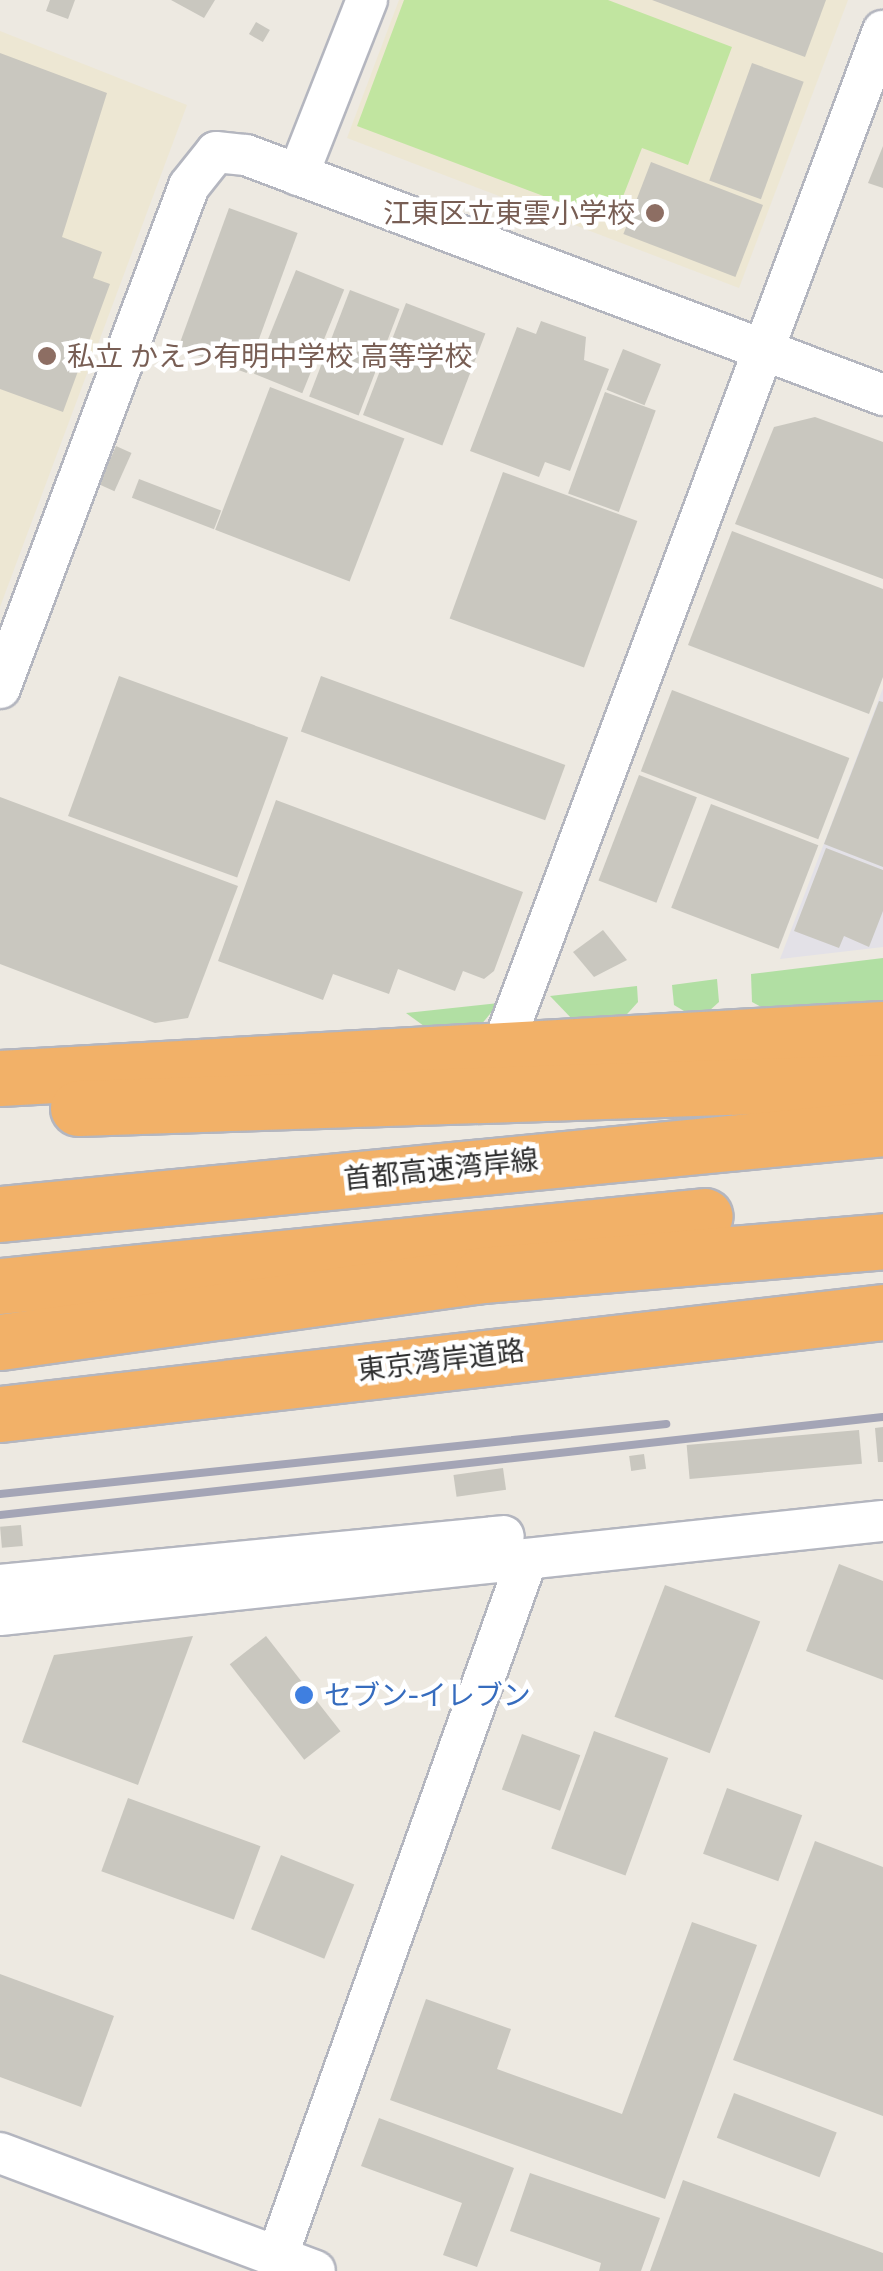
<!DOCTYPE html>
<meta charset="utf-8">
<style>
body{margin:0}
#map{position:relative;width:883px;height:2271px;overflow:hidden;background:#ede9e1;font-family:"Golos Text","Noto Sans JP",sans-serif}
div>[style]{position:absolute}
[style*='--x']{left:calc(var(--x)*1px);top:calc(var(--y)*1px);width:calc(var(--w)*1px);rotate:calc(var(--a)*1deg)}
.industrial>*{inset:0;background:#e3e1e7}
.education>*{inset:0;background:#ede7d3}
.green>*{inset:0;background:#b1dfa3}
.pitch>*{inset:0;background:#c1e5a0}
.building>*{inset:0;background:#c9c7bf;transform-origin:0 0}
.roads{filter:drop-shadow(2px 0 #b4b6bf) drop-shadow(-2px 0 #b4b6bf) drop-shadow(0 2px #b4b6bf) drop-shadow(0 -2px #b4b6bf)}
.minor>*{height:40px;margin:-20px;padding:0 20px;transform-origin:20px;border-radius:20px;background:#fff}
.highway>*{height:55px;margin:-27.5px;padding:0 27.5px;transform-origin:27.5px;border-radius:27.5px;background:#f2b168}
.rail>*{height:8px;margin:-4px;padding:0 4px;transform-origin:4px;border-radius:4px;background:#a4a5b6}
.dots>*{width:28px;height:28px;translate:-50% -50%;box-sizing:border-box;border:5px solid #fff;border-radius:50%}
span{translate:-50% -50%;white-space:nowrap;text-align:center;line-height:1.15;-webkit-text-stroke:9px #fff;paint-order:stroke}
.education-label{font-size:28px;color:#785e54}
.right{translate:-100% -50%;text-align:right}
.left{translate:0 -50%;text-align:left}
.street-label{font-size:28px;color:#2d2d2d}
.shop-label{font-size:28px;color:#366cbe}
</style>
<div id="map">
<div class="industrial">
<i style="clip-path:polygon(883px 688px,883px 947px,780px 959px)"></i>
</div>
<div class="education">
<i style="clip-path:polygon(399px 0,848px 0,739px 288px,347px 138px)"></i>
<i style="clip-path:polygon(0 31px,187px 105px,0 607px)"></i>
</div>
<div class="green">
<i style="clip-path:polygon(883px 958px,883px 1013px,778px 1016px,752px 1002px,751px 974px)"></i>
<i style="clip-path:polygon(717px 979px,719px 1002px,699px 1020px,674px 1005px,672px 985px)"></i>
<i style="clip-path:polygon(637px 986px,638px 1002px,619px 1023px,574px 1021px,550px 996px)"></i>
<i style="clip-path:polygon(499px 1003px,476px 1031px,435px 1034px,406px 1013px)"></i>
</div>
<div class="pitch">
<i style="clip-path:polygon(404px 0,608px 0,732px 47px,688px 165px,642px 148px,613px 222px,357px 126px)"></i>
</div>
<div class="building">
<i style="clip-path:polygon(50px 0,75px 0,68px 19px,46px 11px)"></i>
<i style="clip-path:polygon(171px 0,215px 0,204px 18px)"></i>
<i style="clip-path:polygon(652px 0,826px 0,805px 57px)"></i>
<i style="left:256px;top:22px;width:16px;height:14px;rotate:30deg"></i>
<i style="clip-path:polygon(0 53px,107px 93px,62px 237px,102px 252px,93px 278px,110px 284px,63px 412px,0 389px)"></i>
<i style="left:752px;top:63px;width:55px;height:125px;rotate:20deg"></i>
<i style="clip-path:polygon(883px 146px,883px 188px,868px 183px)"></i>
<i style="left:651px;top:162px;width:120px;height:77px;rotate:21deg"></i>
<i style="left:229px;top:208px;width:73px;height:149px;rotate:20deg"></i>
<i style="left:296px;top:270px;width:52px;height:112px;rotate:22deg"></i>
<i style="left:350px;top:290px;width:53px;height:114px;rotate:21deg"></i>
<i style="left:406px;top:303px;width:85px;height:120px;rotate:21deg"></i>
<i style="clip-path:polygon(541px 321px,586px 337px,584px 360px,609px 369px,570px 471px,545px 462px,539px 477px,470px 451px,517px 327px,536px 334px)"></i>
<i style="left:623px;top:349px;width:41px;height:44px;rotate:22deg"></i>
<i style="left:270px;top:387px;width:144px;height:153px;rotate:21deg"></i>
<i style="left:605px;top:392px;width:54px;height:108px;rotate:20deg"></i>
<i style="clip-path:polygon(815px 417px,883px 442px,883px 579px,735px 524px,774px 427px)"></i>
<i style="left:116px;top:446px;width:17px;height:42px;rotate:24deg"></i>
<i style="left:503px;top:472px;width:143px;height:156px;rotate:20deg"></i>
<i style="left:139px;top:479px;width:88px;height:20px;rotate:21deg"></i>
<i style="clip-path:polygon(732px 531px,883px 589px,883px 677px,869px 714px,688px 645px)"></i>
<i style="left:119px;top:676px;width:180px;height:149px;rotate:20deg"></i>
<i style="left:321px;top:676px;width:260px;height:59px;rotate:20deg"></i>
<i style="left:672px;top:690px;width:190px;height:87px;rotate:21deg"></i>
<i style="clip-path:polygon(879px 701px,883px 702px,883px 867px,824px 844px)"></i>
<i style="left:639px;top:775px;width:62px;height:113px;rotate:21deg"></i>
<i style="clip-path:polygon(0 797px,238px 886px,188px 1018px,155px 1023px,0 964px)"></i>
<i style="clip-path:polygon(276px 800px,523px 892px,494px 971px,484px 979px,463px 971px,455px 991px,398px 969px,389px 994px,333px 974px,323px 1000px,218px 961px)"></i>
<i style="left:711px;top:804px;width:115px;height:111px;rotate:21deg"></i>
<i style="clip-path:polygon(826px 848px,883px 870px,883px 911px,869px 947px,844px 936px,839px 948px,794px 931px)"></i>
<i style="clip-path:polygon(603px 930px,627px 960px,594px 977px,573px 952px)"></i>
<i style="clip-path:polygon(883px 1427px,883px 1462px,878px 1462px,875px 1428px)"></i>
<i style="left:859px;top:1430px;width:34px;height:173px;rotate:85deg"></i>
<i style="left:644px;top:1454px;width:15px;height:15px;rotate:82deg"></i>
<i style="left:503px;top:1468px;width:22px;height:50px;rotate:82deg"></i>
<i style="left:21px;top:1525px;width:21px;height:21px;rotate:85deg"></i>
<i style="clip-path:polygon(839px 1564px,883px 1581px,883px 1680px,806px 1651px)"></i>
<i style="left:665px;top:1585px;width:102px;height:141px;rotate:21deg"></i>
<i style="clip-path:polygon(193px 1636px,138px 1785px,22px 1742px,54px 1655px)"></i>
<i style="left:266px;top:1636px;width:121px;height:46px;rotate:52deg"></i>
<i style="left:594px;top:1731px;width:79px;height:125px;rotate:20deg"></i>
<i style="left:522px;top:1734px;width:62px;height:59px;rotate:20deg"></i>
<i style="left:727px;top:1788px;width:80px;height:70px;rotate:20deg"></i>
<i style="left:128px;top:1798px;width:141px;height:78px;rotate:20deg"></i>
<i style="clip-path:polygon(815px 1841px,883px 1867px,883px 2116px,733px 2060px)"></i>
<i style="left:281px;top:1855px;width:79px;height:80px;rotate:22deg"></i>
<i style="clip-path:polygon(692px 1922px,757px 1945px,665px 2199px,390px 2100px,426px 1999px,511px 2029px,497px 2069px,622px 2114px)"></i>
<i style="clip-path:polygon(0 1974px,114px 2016px,81px 2107px,0 2077px)"></i>
<i style="left:734px;top:2093px;width:110px;height:48px;rotate:21deg"></i>
<i style="clip-path:polygon(379px 2118px,514px 2168px,477px 2267px,443px 2255px,462px 2203px,361px 2166px)"></i>
<i style="clip-path:polygon(530px 2173px,660px 2218px,641px 2271px,599px 2271px,601px 2263px,510px 2231px)"></i>
<i style="clip-path:polygon(683px 2180px,883px 2253px,883px 2271px,650px 2271px)"></i>
</div>
<div class="roads">
<div class="minor">
<i style="--x:298;--y:175;--w:188;--a:-68.5"></i>
<i style="--x:0;--y:688;--w:536;--a:-69.37"></i>
<i style="--x:189;--y:186;--w:43;--a:-51.5"></i>
<i style="--x:216;--y:152;--w:30;--a:6"></i>
<i style="--x:246;--y:155;--w:681;--a:20.64"></i>
<i style="--x:503;--y:1045;--w:1083;--a:-69.46"></i>
<i style="--x:0;--y:1585;--w:506;--a:-5.55"></i>
<i style="--x:0;--y:1615;--w:888;--a:-6.08"></i>
<i style="--x:0;--y:2153;--w:336;--a:20.5"></i>
<i style="--x:277;--y:2257;--w:738;--a:-70.29"></i>
</div>
<div class="highway">
<i style="--x:0;--y:1078;--w:884;--a:-3.18"></i>
<i style="--x:78;--y:1108;--w:805;--a:-1.85"></i>
<i style="--x:0;--y:1214;--w:887;--a:-5.56"></i>
<i style="--x:0;--y:1286;--w:708;--a:-5.67"></i>
<i style="--x:0;--y:1342;--w:487;--a:-7.9"></i>
<i style="--x:482;--y:1275;--w:402;--a:-4.8"></i>
<i style="--x:0;--y:1414;--w:889;--a:-6.59"></i>
</div>
</div>
<div class="rail">
<i style="--x:0;--y:1494;--w:670;--a:-6"></i>
<i style="--x:0;--y:1515;--w:888;--a:-6.33"></i>
</div>
<div class="dots">
<i style="left:655px;top:213px;background:#8d6e63"></i>
<i style="left:47px;top:356px;background:#8d6e63"></i>
<i style="left:304px;top:1695px;background:#3f7fe0"></i>
</div>
<div class="education-label">
<span class="right" style="left:635px;top:213px">江東区立東雲小学校</span>
<span class="left" style="left:67px;top:356px">私立 かえつ有明中学校 高等学校</span>
</div>
<div class="street-label">
<span style="left:441px;top:1169px;rotate:-6deg">首都高速湾岸線</span>
<span style="left:441px;top:1360px;rotate:-7deg">東京湾岸道路</span>
</div>
<div class="shop-label">
<span class="left" style="left:324px;top:1695px">セブン-イレブン</span>
</div>
</div>
